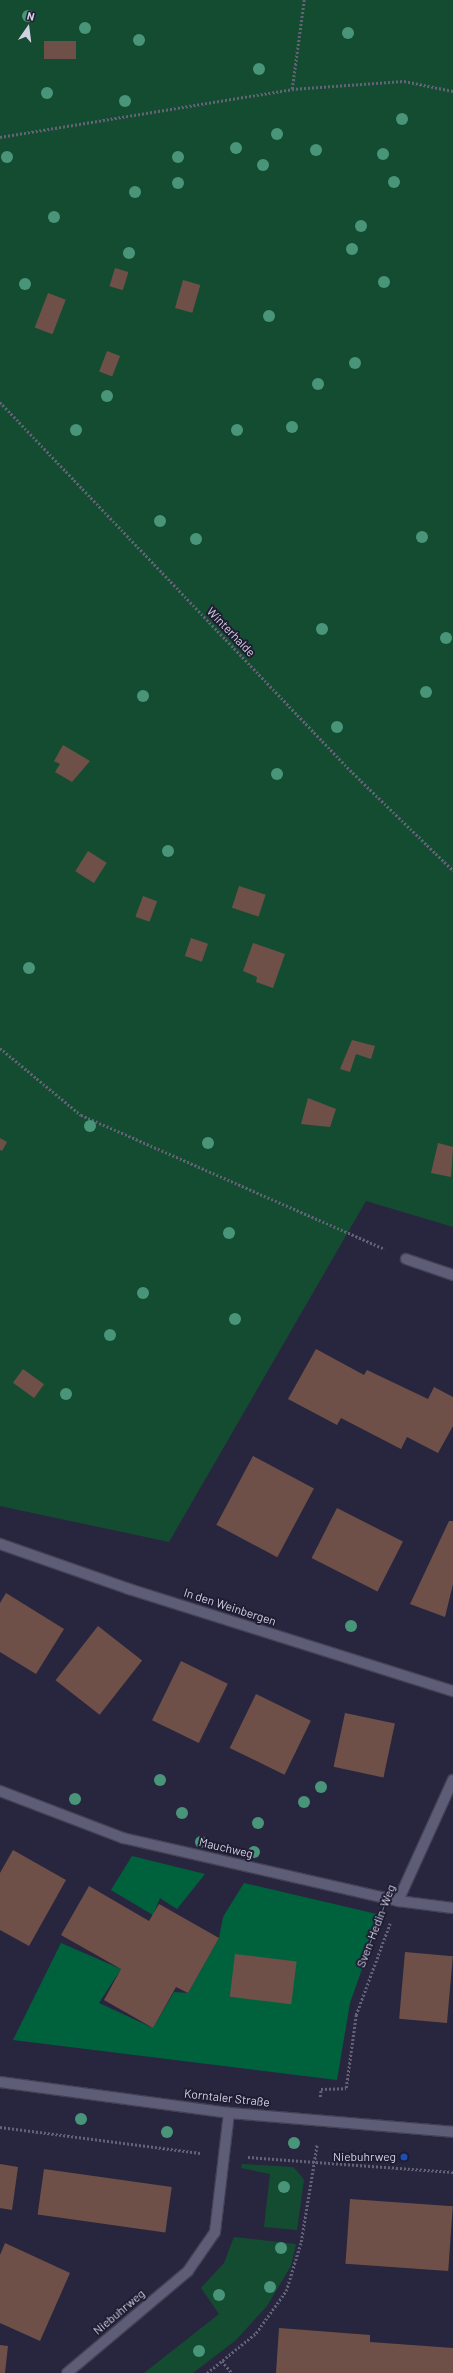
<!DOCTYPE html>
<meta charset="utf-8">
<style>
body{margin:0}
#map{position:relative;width:453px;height:2373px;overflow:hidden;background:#28263e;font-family:Barlow,sans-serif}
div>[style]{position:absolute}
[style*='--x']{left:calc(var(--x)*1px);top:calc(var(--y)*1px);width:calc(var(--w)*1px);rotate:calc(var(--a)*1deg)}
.green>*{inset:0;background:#144c32}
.forest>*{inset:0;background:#00623d}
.building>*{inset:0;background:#6f5048;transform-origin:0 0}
.path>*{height:2.5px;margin-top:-1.25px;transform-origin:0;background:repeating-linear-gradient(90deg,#646277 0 2px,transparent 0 4px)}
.roads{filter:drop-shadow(1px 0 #434155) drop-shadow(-1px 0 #434155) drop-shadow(0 1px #434155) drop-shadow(0 -1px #434155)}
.minor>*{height:10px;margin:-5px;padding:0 5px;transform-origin:5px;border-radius:5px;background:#5e5d78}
.tertiary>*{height:10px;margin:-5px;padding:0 5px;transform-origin:5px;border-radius:5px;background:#5e5d78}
.trees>*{width:12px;height:12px;margin:-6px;border-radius:50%;background:#48957a}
.dots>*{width:11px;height:11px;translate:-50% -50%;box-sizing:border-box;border:2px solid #1f1c33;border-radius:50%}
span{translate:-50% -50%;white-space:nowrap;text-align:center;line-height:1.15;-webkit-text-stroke:4px #1f1c33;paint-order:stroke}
.street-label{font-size:12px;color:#d2d1e1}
.poi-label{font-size:12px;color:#d2d1e1}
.right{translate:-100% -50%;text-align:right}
.north{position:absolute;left:8px;top:8px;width:40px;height:40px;-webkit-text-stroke:3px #1f1c33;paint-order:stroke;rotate:14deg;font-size:11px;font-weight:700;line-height:16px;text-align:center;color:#d2d1e1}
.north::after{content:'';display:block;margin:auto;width:14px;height:18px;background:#d2d1e1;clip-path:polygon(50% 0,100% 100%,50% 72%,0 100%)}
</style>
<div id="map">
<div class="green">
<i style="clip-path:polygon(0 0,453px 0,453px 1227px,366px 1201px,169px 1542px,0 1506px)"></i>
<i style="clip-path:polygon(242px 2164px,293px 2167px,298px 2172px,304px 2180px,297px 2230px,264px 2227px,270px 2174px,241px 2168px)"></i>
<i style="clip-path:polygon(234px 2237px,296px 2244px,291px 2266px,267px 2306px,236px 2340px,193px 2373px,144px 2373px,219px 2314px,201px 2288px,224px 2263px)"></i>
</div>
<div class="forest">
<i style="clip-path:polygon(132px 1856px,205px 1874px,177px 1909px,160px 1898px,153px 1915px,111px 1890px)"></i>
<i style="clip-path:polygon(244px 1883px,381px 1915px,350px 2003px,337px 2080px,13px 2040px,61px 1943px,121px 1969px,99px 2003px,153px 2028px,174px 1992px,188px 1993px,219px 1938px,223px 1917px)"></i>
</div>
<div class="building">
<i style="left:76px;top:41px;width:18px;height:32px;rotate:90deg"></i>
<i style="left:115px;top:268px;width:14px;height:19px;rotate:17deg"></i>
<i style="left:183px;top:280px;width:18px;height:29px;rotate:16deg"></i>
<i style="left:48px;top:293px;width:19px;height:37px;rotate:21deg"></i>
<i style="left:107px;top:351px;width:14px;height:22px;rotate:21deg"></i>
<i style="clip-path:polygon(63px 745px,90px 761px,72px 782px,55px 772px,60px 764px,54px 761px)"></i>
<i style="left:88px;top:851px;width:22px;height:24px;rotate:32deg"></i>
<i style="left:239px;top:886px;width:28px;height:23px;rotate:18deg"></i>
<i style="left:143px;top:896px;width:15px;height:22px;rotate:20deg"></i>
<i style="left:191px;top:938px;width:18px;height:19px;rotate:19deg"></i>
<i style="clip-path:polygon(253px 943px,285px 954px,273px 988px,256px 982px,257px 977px,243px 971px)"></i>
<i style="clip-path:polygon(352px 1040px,375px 1046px,371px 1059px,356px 1054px,350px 1072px,340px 1069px)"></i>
<i style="clip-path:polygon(308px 1098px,336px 1109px,330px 1127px,301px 1124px)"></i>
<i style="clip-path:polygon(0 1138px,7px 1142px,2px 1151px,0 1150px)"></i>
<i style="clip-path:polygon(438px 1143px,453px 1147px,451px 1177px,431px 1173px)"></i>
<i style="clip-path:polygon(316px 1349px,364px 1375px,367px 1370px,428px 1399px,434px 1387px,453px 1397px,453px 1426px,438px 1453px,407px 1437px,401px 1449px,341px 1418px,337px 1425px,288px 1399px)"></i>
<i style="left:23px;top:1369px;width:26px;height:17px;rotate:36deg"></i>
<i style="left:253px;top:1456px;width:69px;height:78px;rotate:28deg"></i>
<i style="left:337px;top:1508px;width:74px;height:56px;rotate:27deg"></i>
<i style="clip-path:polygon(449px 1521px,453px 1521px,453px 1584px,445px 1617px,410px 1604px)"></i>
<i style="clip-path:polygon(6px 1593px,64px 1629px,36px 1674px,0 1652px,0 1603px)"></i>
<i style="left:98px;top:1626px;width:56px;height:69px;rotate:38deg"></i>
<i style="left:181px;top:1661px;width:52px;height:66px;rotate:26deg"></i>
<i style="left:256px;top:1694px;width:61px;height:60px;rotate:26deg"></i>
<i style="left:345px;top:1713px;width:51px;height:55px;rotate:12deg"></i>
<i style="clip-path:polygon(13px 1850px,66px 1880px,29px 1946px,0 1930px,0 1873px)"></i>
<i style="clip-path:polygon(89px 1886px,149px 1921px,159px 1904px,219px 1938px,188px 1993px,176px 1987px,153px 2028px,104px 2000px,121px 1969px,61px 1935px)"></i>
<i style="left:405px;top:1952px;width:48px;height:67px;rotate:5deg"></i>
<i style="left:235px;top:1954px;width:62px;height:43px;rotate:7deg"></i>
<i style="clip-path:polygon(0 2164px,18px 2167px,12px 2210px,0 2208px)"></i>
<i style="left:44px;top:2169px;width:129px;height:46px;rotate:8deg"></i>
<i style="left:350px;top:2199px;width:103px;height:65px;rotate:4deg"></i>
<i style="clip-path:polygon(5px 2243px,70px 2273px,40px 2341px,0 2323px,0 2255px)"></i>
<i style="clip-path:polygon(279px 2328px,370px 2335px,370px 2342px,453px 2348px,453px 2373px,276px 2373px)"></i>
<i style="clip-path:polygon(0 2345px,8px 2346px,5px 2373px,0 2373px)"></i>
</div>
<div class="path">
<i style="--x:292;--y:89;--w:90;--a:-82.3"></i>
<i style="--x:0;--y:137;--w:296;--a:-9.3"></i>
<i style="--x:292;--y:89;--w:112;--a:-4.1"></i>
<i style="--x:404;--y:81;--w:50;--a:11.5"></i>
<i style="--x:0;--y:402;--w:508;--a:46.44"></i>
<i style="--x:350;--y:770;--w:144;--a:44.2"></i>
<i style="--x:0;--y:1048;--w:105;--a:39.6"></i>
<i style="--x:81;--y:1115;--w:332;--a:23.8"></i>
<i style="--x:320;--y:2097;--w:8;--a:-83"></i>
<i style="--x:321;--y:2089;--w:25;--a:-2"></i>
<i style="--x:346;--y:2088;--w:74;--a:-82.2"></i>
<i style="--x:356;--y:2015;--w:98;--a:-69.7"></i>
<i style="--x:0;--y:2127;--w:202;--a:7.4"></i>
<i style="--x:248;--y:2157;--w:206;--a:4.2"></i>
<i style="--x:222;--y:2361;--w:16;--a:50"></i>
<i style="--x:207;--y:2373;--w:63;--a:-39.2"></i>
<i style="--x:256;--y:2333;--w:52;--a:-54.5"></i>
<i style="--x:286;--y:2291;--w:51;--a:-73"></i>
<i style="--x:301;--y:2242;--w:99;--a:-80.7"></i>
</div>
<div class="roads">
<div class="minor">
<i style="--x:406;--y:1259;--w:50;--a:18.8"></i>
<i style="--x:0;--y:1544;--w:137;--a:19.2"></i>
<i style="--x:129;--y:1589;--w:340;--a:17.5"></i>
<i style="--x:0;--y:1791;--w:132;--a:20.9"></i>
<i style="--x:123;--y:1838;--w:282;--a:12.9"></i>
<i style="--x:398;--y:1901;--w:55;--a:7.3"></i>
<i style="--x:398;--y:1901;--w:133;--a:-65.6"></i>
<i style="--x:67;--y:2373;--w:158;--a:-40.1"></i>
<i style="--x:188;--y:2271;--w:47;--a:-55.3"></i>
<i style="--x:215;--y:2232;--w:120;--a:-83.3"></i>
</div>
<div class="tertiary">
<i style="--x:0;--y:2082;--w:231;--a:7.7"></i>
<i style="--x:229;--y:2113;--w:225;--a:4.8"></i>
</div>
</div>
<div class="trees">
<i style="left:28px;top:16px"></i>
<i style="left:85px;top:28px"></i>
<i style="left:348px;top:33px"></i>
<i style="left:139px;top:40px"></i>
<i style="left:259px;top:69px"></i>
<i style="left:47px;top:93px"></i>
<i style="left:125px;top:101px"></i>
<i style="left:402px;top:119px"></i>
<i style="left:277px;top:134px"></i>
<i style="left:236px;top:148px"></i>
<i style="left:316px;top:150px"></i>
<i style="left:383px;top:154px"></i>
<i style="left:7px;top:157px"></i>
<i style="left:178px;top:157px"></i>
<i style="left:263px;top:165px"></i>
<i style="left:394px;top:182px"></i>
<i style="left:178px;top:183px"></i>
<i style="left:135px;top:192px"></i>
<i style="left:54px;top:217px"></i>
<i style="left:361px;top:226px"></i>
<i style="left:352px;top:249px"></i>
<i style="left:129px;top:253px"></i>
<i style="left:384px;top:282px"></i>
<i style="left:25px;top:284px"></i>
<i style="left:269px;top:316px"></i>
<i style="left:355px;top:363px"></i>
<i style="left:318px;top:384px"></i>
<i style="left:107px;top:396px"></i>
<i style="left:292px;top:427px"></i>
<i style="left:76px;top:430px"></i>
<i style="left:237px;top:430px"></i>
<i style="left:160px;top:521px"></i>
<i style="left:422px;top:537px"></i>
<i style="left:196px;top:539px"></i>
<i style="left:322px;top:629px"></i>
<i style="left:446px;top:638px"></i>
<i style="left:426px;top:692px"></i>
<i style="left:143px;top:696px"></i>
<i style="left:337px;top:727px"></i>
<i style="left:277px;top:774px"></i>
<i style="left:168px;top:851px"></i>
<i style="left:29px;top:968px"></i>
<i style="left:90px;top:1126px"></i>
<i style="left:208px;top:1143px"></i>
<i style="left:229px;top:1233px"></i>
<i style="left:143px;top:1293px"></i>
<i style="left:235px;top:1319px"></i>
<i style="left:110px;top:1335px"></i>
<i style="left:66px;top:1394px"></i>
<i style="left:351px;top:1626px"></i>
<i style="left:160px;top:1780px"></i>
<i style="left:321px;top:1787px"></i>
<i style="left:75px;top:1799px"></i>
<i style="left:304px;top:1802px"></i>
<i style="left:182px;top:1813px"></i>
<i style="left:258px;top:1823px"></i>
<i style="left:201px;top:1842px"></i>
<i style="left:254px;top:1852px"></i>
<i style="left:81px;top:2119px"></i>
<i style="left:167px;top:2132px"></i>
<i style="left:294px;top:2143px"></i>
<i style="left:284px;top:2187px"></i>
<i style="left:281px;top:2248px"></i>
<i style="left:270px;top:2287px"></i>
<i style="left:219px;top:2295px"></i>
<i style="left:199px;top:2351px"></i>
</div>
<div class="dots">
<i style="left:404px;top:2157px;background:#1a4fb4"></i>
</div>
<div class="street-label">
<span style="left:231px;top:632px;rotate:46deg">Winterhalde</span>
<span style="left:230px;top:1607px;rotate:18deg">In den Weinbergen</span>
<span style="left:226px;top:1848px;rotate:13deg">Mauchweg</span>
<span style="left:376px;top:1926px;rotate:-69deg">Sven-Hedin-Weg</span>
<span style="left:227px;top:2098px;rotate:6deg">Korntaler Straße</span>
<span style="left:119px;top:2312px;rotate:-40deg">Niebuhrweg</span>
</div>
<div class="poi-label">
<span class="right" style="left:396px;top:2157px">Niebuhrweg</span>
</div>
<div class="north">N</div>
</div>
